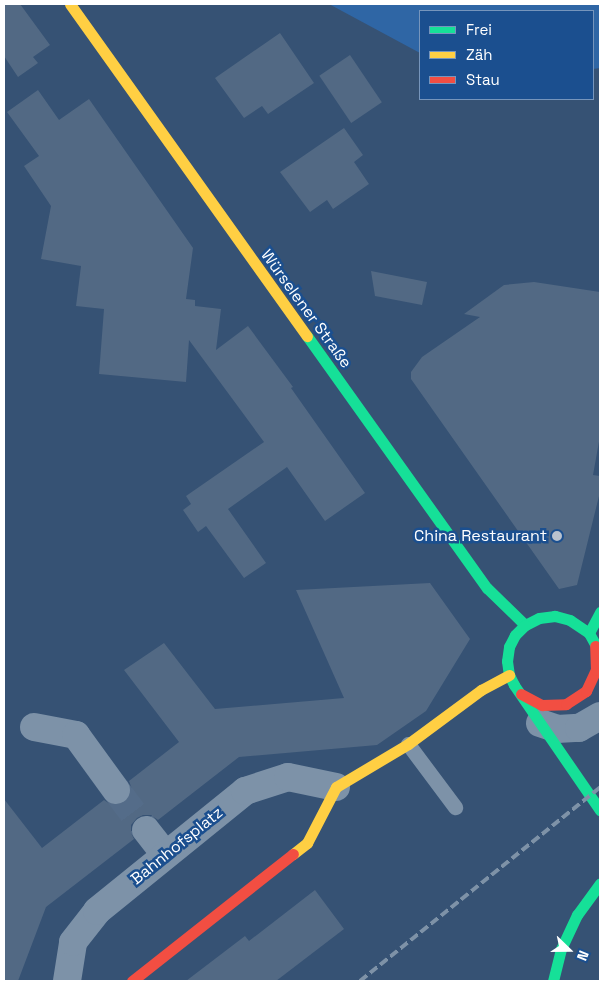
<!DOCTYPE html>
<meta charset="utf-8">
<style>
body{margin:0}
#map{position:relative;width:604px;height:985px;overflow:hidden;background:#365274;font-family:"Space Grotesk",sans-serif}
div>[style]{position:absolute}
[style*='--x']{left:calc(var(--x)*1px);top:calc(var(--y)*1px);width:calc(var(--w)*1px);rotate:calc(var(--a)*1deg)}
.green>*{inset:0;background:#2f66a5}
.building>*{inset:0;background:#526984;transform-origin:0 0}
.street-tunnel>*{height:28px;margin-top:-14px;transform-origin:0;background:repeating-linear-gradient(90deg,#546c89 0 28px,transparent 0 42px)}
.lane>*{height:15px;margin:-7.5px;padding:0 7.5px;transform-origin:7.5px;border-radius:7.5px;background:#7d92a8}
.street>*{height:28px;margin:-14px;padding:0 14px;transform-origin:14px;border-radius:14px;background:#7d92a8}
.fast>*{height:11px;margin:-5.5px;padding:0 5.5px;transform-origin:5.5px;border-radius:5.5px;background:#16e098}
.slow>*{height:11px;margin:-5.5px;padding:0 5.5px;transform-origin:5.5px;border-radius:5.5px;background:#ffcf43}
.jam>*{height:11px;margin:-5.5px;padding:0 5.5px;transform-origin:5.5px;border-radius:5.5px;background:#f24e42}
.rail>*{height:4px;margin-top:-2px;transform-origin:0;background:repeating-linear-gradient(90deg,#7e92a7 0 9px,transparent 0 13px)}
.dots>*{width:14px;height:14px;translate:-50% -50%;box-sizing:border-box;border:2px solid #1b4f8f;border-radius:50%}
span{translate:-50% -50%;white-space:nowrap;text-align:center;line-height:1.15;-webkit-text-stroke:5px #1b4f8f;paint-order:stroke}
.street-label{font-size:16px;color:#fff}
.poi-label{font-size:16px;color:#fff}
.right{translate:-100% -50%;text-align:right}
.frame{position:absolute;inset:0;border:5px solid #fff;pointer-events:none}
.legend{position:absolute;left:419px;top:10px;width:175px;height:90px;box-sizing:border-box;background:#1b4f8f;border:1px solid #7695bc;margin:0;padding:6px 9px;list-style:none;font-size:15px;color:#fff}
.legend li{display:flex;align-items:center;gap:10px;height:25px}
.legend b{width:25px;border:1px solid #7695bc}
.north{position:absolute;left:544px;top:925px;width:50px;height:50px;-webkit-text-stroke:4px #1b4f8f;paint-order:stroke;rotate:112deg;font-size:14px;font-weight:700;line-height:20px;text-align:center;color:#fff}
.north::after{content:'';display:block;margin:auto;width:18px;height:22px;background:#fff;clip-path:polygon(50% 0,100% 100%,50% 72%,0 100%)}
</style>
<div id="map">
<div class="green">
<i style="clip-path:polygon(329px 4px,600px 4px,600px 68px,593px 69px,593px 11px,420px 11px,420px 53px)"></i>
</div>
<div class="building">
<i style="clip-path:polygon(4px 4px,20px 4px,50px 45px,33px 57px,38px 63px,18px 77px,4px 56px)"></i>
<i style="clip-path:polygon(280px 33px,314px 83px,268px 114px,262px 106px,244px 118px,215px 78px)"></i>
<i style="left:350px;top:55px;width:57px;height:37px;rotate:56deg"></i>
<i style="clip-path:polygon(38px 90px,59px 120px,89px 99px,193px 248px,186px 299px,195px 300px,195px 306px,221px 309px,216px 350px,248px 326px,293px 387px,291px 388px,365px 493px,325px 521px,287px 467px,228px 509px,266px 563px,244px 578px,206px 526px,198px 532px,183px 510px,191px 504px,186px 496px,264px 442px,189px 340px,186px 382px,99px 374px,104px 309px,76px 306px,81px 266px,41px 259px,51px 206px,24px 166px,39px 156px,7px 112px)"></i>
<i style="clip-path:polygon(344px 128px,363px 155px,354px 162px,369px 184px,333px 209px,327px 200px,310px 212px,280px 172px)"></i>
<i style="clip-path:polygon(371px 271px,427px 282px,422px 305px,375px 296px)"></i>
<i style="clip-path:polygon(534px 282px,600px 292px,600px 436px,593px 475px,600px 476px,600px 492px,577px 585px,559px 589px,411px 379px,411px 372px,422px 357px,480px 317px,464px 314px,504px 285px)"></i>
<i style="clip-path:polygon(430px 583px,470px 639px,426px 711px,377px 745px,239px 757px,158px 820px,151px 815px,143px 815px,137px 818px,131px 825px,131px 833px,134px 839px,46px 907px,18px 981px,4px 981px,4px 799px,42px 848px,104px 800px,110px 804px,117px 806px,126px 802px,130px 797px,132px 789px,129px 781px,179px 742px,124px 670px,164px 643px,215px 709px,344px 698px,296px 590px)"></i>
<i style="clip-path:polygon(315px 890px,344px 929px,276px 981px,186px 981px,245px 936px,249px 941px)"></i>
</div>
<div class="street-tunnel">
<i style="--x:116;--y:790;--w:50;--a:53.1"></i>
</div>
<div class="lane">
<i style="--x:408;--y:744;--w:79;--a:53.3"></i>
</div>
<div class="street">
<i style="--x:540;--y:723;--w:18;--a:19"></i>
<i style="--x:557;--y:729;--w:22;--a:-3"></i>
<i style="--x:579;--y:728;--w:24;--a:-30"></i>
<i style="--x:34;--y:727;--w:43;--a:10.8"></i>
<i style="--x:76;--y:735;--w:68;--a:54"></i>
<i style="--x:146;--y:830;--w:31;--a:52"></i>
<i style="--x:67;--y:981;--w:39;--a:-81"></i>
<i style="--x:73;--y:942;--w:39;--a:-52"></i>
<i style="--x:97;--y:911;--w:191;--a:-39"></i>
<i style="--x:245;--y:791;--w:45;--a:-18"></i>
<i style="--x:288;--y:777;--w:49;--a:11.8"></i>
</div>
<div class="fast">
<i style="--x:307;--y:336;--w:310;--a:54.5"></i>
<i style="--x:487;--y:588;--w:53;--a:44.2"></i>
<i style="--x:589;--y:633;--w:24;--a:-62"></i>
<i style="--x:600;--y:653;--w:23;--a:-119"></i>
<i style="--x:589;--y:633;--w:23;--a:-146"></i>
<i style="--x:570;--y:620;--w:16;--a:-165"></i>
<i style="--x:555;--y:616;--w:16;--a:173"></i>
<i style="--x:539;--y:618;--w:16;--a:153"></i>
<i style="--x:525;--y:625;--w:14;--a:135"></i>
<i style="--x:515;--y:635;--w:13;--a:117"></i>
<i style="--x:509;--y:647;--w:14;--a:98"></i>
<i style="--x:507;--y:661;--w:14;--a:82"></i>
<i style="--x:509;--y:675;--w:11;--a:63"></i>
<i style="--x:514;--y:685;--w:152;--a:55.5"></i>
<i style="--x:553;--y:981;--w:33;--a:-76"></i>
<i style="--x:561;--y:949;--w:38;--a:-65"></i>
<i style="--x:577;--y:915;--w:39;--a:-54"></i>
</div>
<div class="slow">
<i style="--x:70;--y:4;--w:408;--a:54.5"></i>
<i style="--x:293;--y:854;--w:18;--a:-38"></i>
<i style="--x:307;--y:843;--w:63;--a:-62.6"></i>
<i style="--x:336;--y:787;--w:84;--a:-30.8"></i>
<i style="--x:408;--y:744;--w:91;--a:-36.5"></i>
<i style="--x:481;--y:690;--w:32;--a:-28"></i>
</div>
<div class="jam">
<i style="--x:521;--y:694;--w:24;--a:28"></i>
<i style="--x:542;--y:705;--w:24;--a:-2"></i>
<i style="--x:566;--y:704;--w:24;--a:-33"></i>
<i style="--x:586;--y:691;--w:23;--a:-65"></i>
<i style="--x:596;--y:670;--w:24;--a:-92"></i>
<i style="--x:132;--y:981;--w:205;--a:-38.3"></i>
</div>
<div class="rail">
<i style="--x:360;--y:981;--w:309;--a:-38.9"></i>
</div>
<div class="dots">
<i style="left:557px;top:536px;background:#b9c2ce"></i>
</div>
<div class="street-label">
<span style="left:306px;top:309px;rotate:54deg">Würselener Straße</span>
<span style="left:177px;top:846px;rotate:-39deg">Bahnhofsplatz</span>
</div>
<div class="poi-label">
<span class="right" style="left:547px;top:536px">China Restaurant</span>
</div>
<div class="frame"></div>
<ul class="legend">
<li><b style="height:6px;background:#16e098"></b>Frei</li>
<li><b style="height:6px;background:#ffcf43"></b>Zäh</li>
<li><b style="height:6px;background:#f24e42"></b>Stau</li>
</ul>
<div class="north">N</div>
</div>
